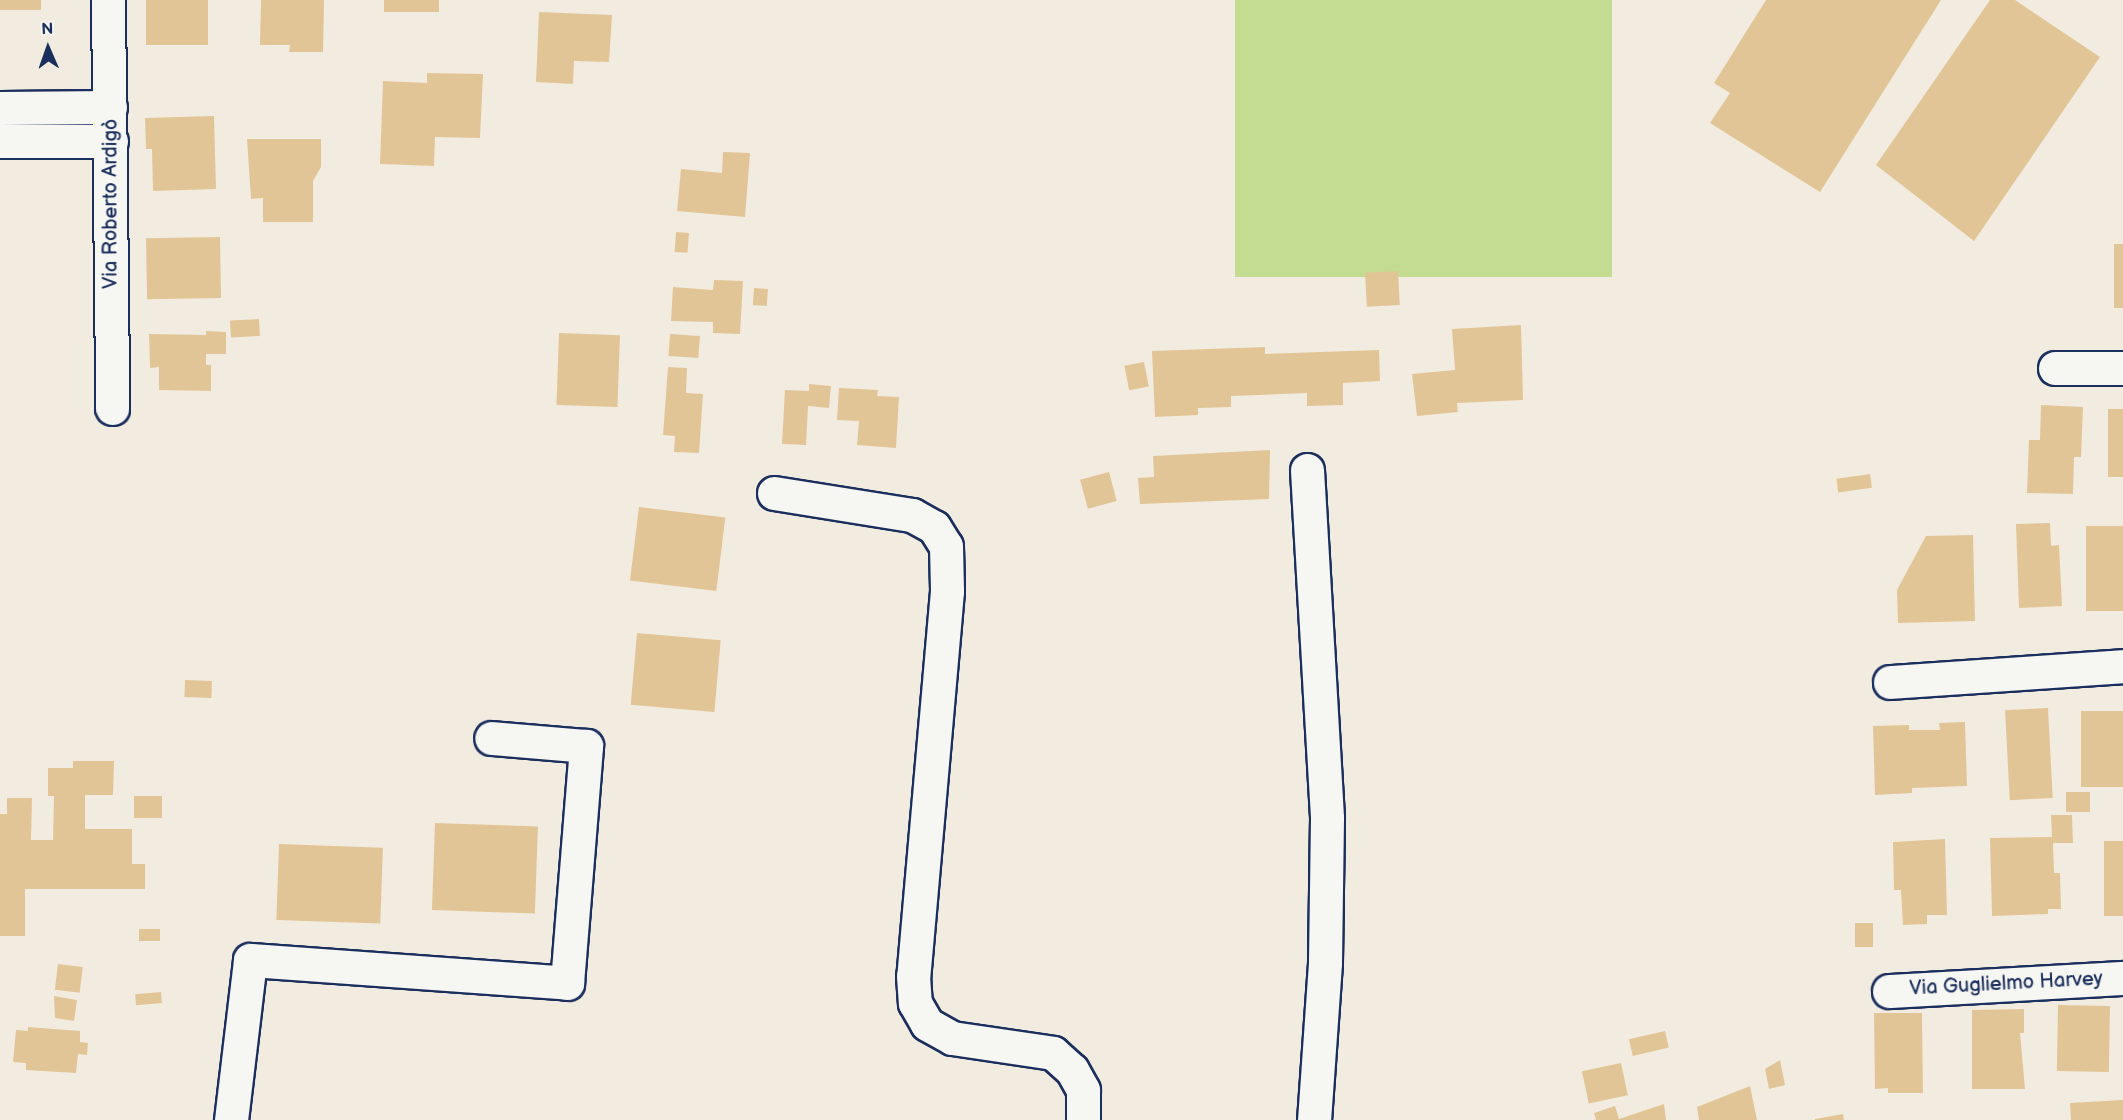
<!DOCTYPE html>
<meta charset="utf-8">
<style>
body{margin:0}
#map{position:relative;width:2123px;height:1120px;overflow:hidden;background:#f2ece0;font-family:"Balsamiq Sans",sans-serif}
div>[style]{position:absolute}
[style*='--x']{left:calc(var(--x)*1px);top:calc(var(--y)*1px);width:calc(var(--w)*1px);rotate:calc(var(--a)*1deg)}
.green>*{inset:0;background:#c4dc92;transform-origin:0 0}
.building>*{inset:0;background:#e2c596;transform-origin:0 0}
.roads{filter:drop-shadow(2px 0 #1b2f5e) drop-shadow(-2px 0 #1b2f5e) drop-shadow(0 2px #1b2f5e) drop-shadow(0 -2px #1b2f5e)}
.minor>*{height:33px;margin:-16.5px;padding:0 16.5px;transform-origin:16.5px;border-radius:16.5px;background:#f6f6f2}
span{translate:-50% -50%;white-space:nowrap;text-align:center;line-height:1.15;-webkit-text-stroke:4.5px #f6f6f2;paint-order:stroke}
.street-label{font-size:20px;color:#1b2f5e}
.north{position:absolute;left:18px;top:18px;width:60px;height:60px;-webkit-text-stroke:4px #f6f6f2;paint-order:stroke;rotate:358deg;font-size:16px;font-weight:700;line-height:24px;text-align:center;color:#1b2f5e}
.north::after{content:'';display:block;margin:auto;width:21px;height:27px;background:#1b2f5e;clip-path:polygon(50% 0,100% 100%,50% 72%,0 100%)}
</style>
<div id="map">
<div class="green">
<i style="left:1235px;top:0;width:377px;height:277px"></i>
</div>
<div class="building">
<i style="left:0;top:0;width:41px;height:10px"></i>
<i style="left:146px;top:0;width:62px;height:45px"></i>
<i style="clip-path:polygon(261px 0,324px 0,323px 52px,289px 52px,290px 45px,260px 45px)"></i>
<i style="left:384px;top:0;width:55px;height:12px"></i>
<i style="clip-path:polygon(1766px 0,1941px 0,1820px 192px,1710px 123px,1730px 93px,1714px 83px)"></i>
<i style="clip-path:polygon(1990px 0,2015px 0,2100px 57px,1974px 241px,1876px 165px)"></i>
<i style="clip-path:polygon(539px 12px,612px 15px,609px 62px,574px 61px,573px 84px,536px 82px)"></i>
<i style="clip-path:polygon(427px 73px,483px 74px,480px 138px,435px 137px,434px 166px,380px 164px,383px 81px,427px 83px)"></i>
<i style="clip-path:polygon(214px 116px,216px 189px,153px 191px,152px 149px,146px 149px,145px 118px)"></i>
<i style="clip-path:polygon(247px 139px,321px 139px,321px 167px,313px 181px,313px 222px,263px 222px,263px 198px,251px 199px)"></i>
<i style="clip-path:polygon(723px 152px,750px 153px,745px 217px,677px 211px,681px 169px,722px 173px)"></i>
<i style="left:676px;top:232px;width:13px;height:20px;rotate:4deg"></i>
<i style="left:220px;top:237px;width:61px;height:74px;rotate:89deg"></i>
<i style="left:2114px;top:244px;width:9px;height:64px"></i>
<i style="left:1398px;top:271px;width:34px;height:33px;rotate:87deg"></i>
<i style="clip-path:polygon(714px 280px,743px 281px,740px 334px,713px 333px,713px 322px,671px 321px,673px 287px,713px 290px)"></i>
<i style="left:754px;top:288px;width:14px;height:17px;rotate:4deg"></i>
<i style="left:259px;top:319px;width:17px;height:29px;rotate:87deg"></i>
<i style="clip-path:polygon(1521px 325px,1523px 400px,1457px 403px,1458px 412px,1417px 416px,1412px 374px,1455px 370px,1452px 329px)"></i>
<i style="clip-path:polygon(206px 331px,226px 332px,226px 354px,206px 354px,206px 365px,211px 365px,211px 391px,159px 390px,159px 367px,150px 368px,149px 334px,206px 335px)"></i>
<i style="left:559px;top:333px;width:61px;height:72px;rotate:2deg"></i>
<i style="left:670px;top:334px;width:30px;height:22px;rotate:4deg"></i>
<i style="clip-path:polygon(1265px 347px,1265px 354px,1379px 350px,1380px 381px,1343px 383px,1343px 405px,1307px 406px,1307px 393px,1231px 396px,1231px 407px,1198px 408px,1198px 415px,1155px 417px,1152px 351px)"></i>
<i style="left:1144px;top:362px;width:25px;height:20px;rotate:79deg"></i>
<i style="clip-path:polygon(668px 367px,687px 368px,686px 393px,703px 394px,699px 453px,674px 452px,675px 436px,663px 435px)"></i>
<i style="clip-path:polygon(809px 384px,831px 386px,829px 408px,808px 406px,806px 445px,782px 444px,785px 390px,809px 391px)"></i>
<i style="clip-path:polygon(839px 388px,878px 390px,877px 396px,899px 397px,896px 448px,857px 445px,859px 421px,837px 420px)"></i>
<i style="clip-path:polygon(2041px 405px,2083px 407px,2081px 457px,2074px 457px,2073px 494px,2027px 493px,2029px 440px,2040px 440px)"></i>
<i style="left:2108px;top:409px;width:15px;height:68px"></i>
<i style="clip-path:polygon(1270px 450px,1269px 499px,1140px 504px,1138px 478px,1154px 477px,1153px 456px)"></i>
<i style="left:1109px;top:472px;width:30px;height:30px;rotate:75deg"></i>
<i style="left:1870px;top:474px;width:14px;height:34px;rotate:82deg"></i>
<i style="left:639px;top:507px;width:87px;height:74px;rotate:7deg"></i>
<i style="clip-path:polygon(2050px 523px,2051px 546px,2059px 545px,2062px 606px,2019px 608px,2016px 524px)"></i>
<i style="left:2123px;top:526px;width:85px;height:37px;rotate:90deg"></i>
<i style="clip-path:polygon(1973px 535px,1975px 621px,1898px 623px,1897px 590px,1926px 536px)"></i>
<i style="left:637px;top:633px;width:84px;height:72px;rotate:5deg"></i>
<i style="left:185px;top:680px;width:27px;height:17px;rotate:2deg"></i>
<i style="left:2048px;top:708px;width:90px;height:43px;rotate:87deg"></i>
<i style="left:2081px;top:711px;width:42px;height:76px"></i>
<i style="clip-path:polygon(1965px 722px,1967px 786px,1912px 788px,1912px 793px,1875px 795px,1873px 726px,1909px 725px,1909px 730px,1940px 730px,1939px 723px)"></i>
<i style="clip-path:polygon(73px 761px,114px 761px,113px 795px,85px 795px,85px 829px,132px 829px,132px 864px,145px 864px,145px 889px,25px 889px,25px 936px,0 936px,0 814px,7px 814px,7px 798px,32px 798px,31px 840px,53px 840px,54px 796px,48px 796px,48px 768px,73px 768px)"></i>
<i style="left:2066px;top:792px;width:24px;height:20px"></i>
<i style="left:162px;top:796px;width:22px;height:28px;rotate:90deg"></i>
<i style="clip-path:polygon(2051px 815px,2072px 815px,2073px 843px,2053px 843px,2054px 873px,2060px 873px,2061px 909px,2048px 909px,2048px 914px,1992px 916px,1990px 838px,2052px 837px)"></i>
<i style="left:435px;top:823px;width:103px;height:87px;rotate:2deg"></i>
<i style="clip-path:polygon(1945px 839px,1947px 915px,1927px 915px,1927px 924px,1903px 925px,1901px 890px,1894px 890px,1893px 842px)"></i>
<i style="left:2123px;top:841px;width:75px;height:19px;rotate:90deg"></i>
<i style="left:279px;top:844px;width:104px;height:76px;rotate:2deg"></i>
<i style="left:1873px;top:923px;width:24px;height:18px;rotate:90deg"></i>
<i style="left:160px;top:929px;width:12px;height:21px;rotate:90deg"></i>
<i style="left:58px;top:964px;width:25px;height:26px;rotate:7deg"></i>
<i style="left:161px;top:992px;width:11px;height:26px;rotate:85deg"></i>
<i style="clip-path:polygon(54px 996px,77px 1000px,74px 1021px,55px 1018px)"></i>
<i style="left:2058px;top:1005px;width:52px;height:66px;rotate:1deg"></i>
<i style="clip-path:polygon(2024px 1009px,2024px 1033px,2020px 1033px,2025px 1089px,1972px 1089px,1972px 1010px)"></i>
<i style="clip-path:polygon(1874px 1013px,1922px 1013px,1923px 1093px,1888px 1093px,1888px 1088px,1875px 1089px)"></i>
<i style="clip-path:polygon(28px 1027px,80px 1031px,80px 1042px,88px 1043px,87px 1055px,78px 1054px,76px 1073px,26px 1070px,26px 1063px,13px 1062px,16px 1030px,28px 1031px)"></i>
<i style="left:1665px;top:1031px;width:17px;height:37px;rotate:77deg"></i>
<i style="clip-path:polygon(1780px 1060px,1785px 1085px,1769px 1089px,1765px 1069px)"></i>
<i style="left:1621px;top:1063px;width:33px;height:40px;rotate:78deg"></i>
<i style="clip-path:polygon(1750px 1086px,1757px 1120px,1699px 1120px,1697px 1107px)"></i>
<i style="clip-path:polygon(2123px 1100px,2123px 1120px,2071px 1120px,2070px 1103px)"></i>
<i style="clip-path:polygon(1664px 1104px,1666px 1120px,1596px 1120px,1594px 1113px,1615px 1106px,1619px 1119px)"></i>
<i style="clip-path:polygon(1843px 1114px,1844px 1120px,1815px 1120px,1815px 1119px)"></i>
</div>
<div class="roads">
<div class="minor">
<i style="--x:108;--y:0;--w:408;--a:89.4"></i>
<i style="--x:0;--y:108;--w:110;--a:-0.5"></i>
<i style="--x:0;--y:141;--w:111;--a:0"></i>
<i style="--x:2055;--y:368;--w:68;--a:0"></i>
<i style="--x:1307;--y:470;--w:349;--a:86.7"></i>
<i style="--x:1327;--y:818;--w:145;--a:90.8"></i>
<i style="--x:1325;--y:963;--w:157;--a:94"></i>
<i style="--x:774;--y:493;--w:140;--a:9.1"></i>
<i style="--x:912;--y:515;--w:25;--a:29"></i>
<i style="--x:934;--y:527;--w:22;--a:58"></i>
<i style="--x:946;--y:546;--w:45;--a:88.7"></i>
<i style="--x:947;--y:591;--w:386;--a:95"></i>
<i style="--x:913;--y:976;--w:27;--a:86"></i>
<i style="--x:915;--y:1003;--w:24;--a:60"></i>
<i style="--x:927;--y:1024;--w:29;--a:29"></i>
<i style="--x:952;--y:1038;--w:102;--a:8.4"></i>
<i style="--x:1053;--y:1053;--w:25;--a:42"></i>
<i style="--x:1072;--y:1070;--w:23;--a:61"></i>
<i style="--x:1083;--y:1090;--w:30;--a:90"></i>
<i style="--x:1890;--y:682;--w:234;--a:-3.9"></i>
<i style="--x:1889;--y:991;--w:234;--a:-3.2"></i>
<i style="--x:231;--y:1120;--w:161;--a:-83.2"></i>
<i style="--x:250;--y:960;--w:318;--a:4.1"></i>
<i style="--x:567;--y:983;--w:238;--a:-85.4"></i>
<i style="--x:586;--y:746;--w:95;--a:-175.2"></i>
</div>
</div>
<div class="street-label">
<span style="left:111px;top:204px;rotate:-90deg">Via Roberto Ardigò</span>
<span style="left:2006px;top:984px;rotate:-3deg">Via Guglielmo Harvey</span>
</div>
<div class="north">N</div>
</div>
